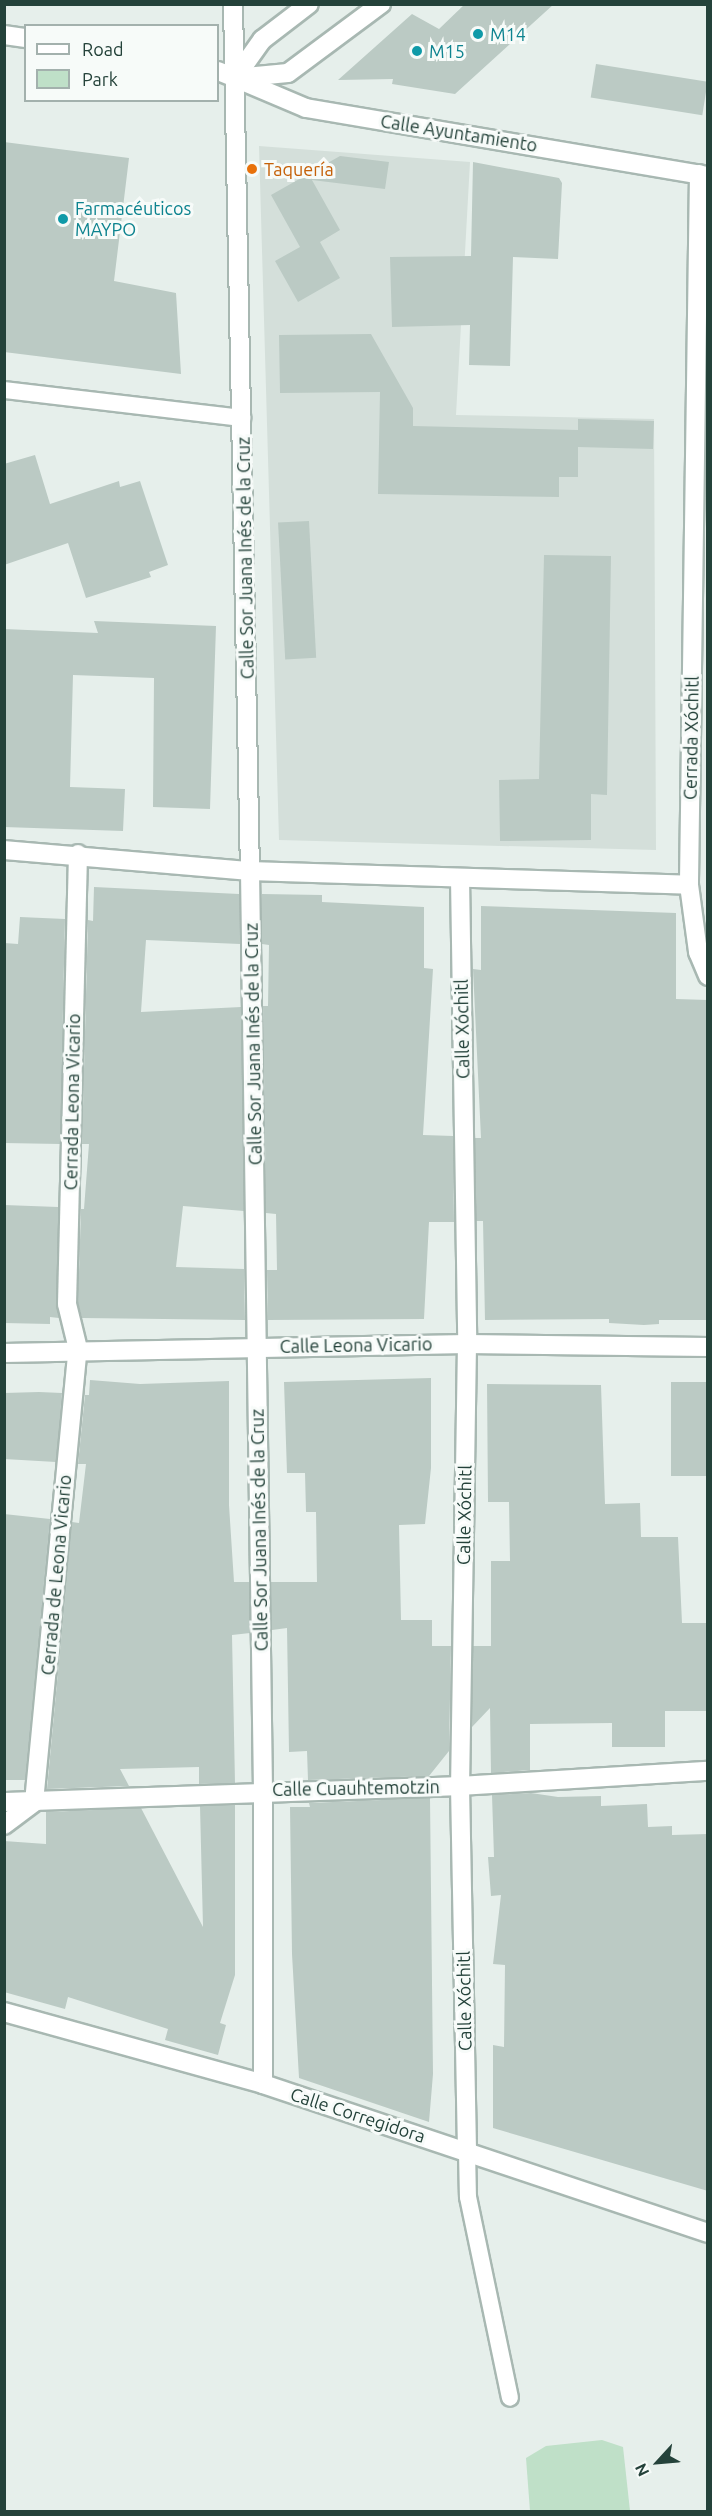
<!DOCTYPE html>
<meta charset="utf-8">
<style>
body{margin:0}
#map{position:relative;width:712px;height:2516px;overflow:hidden;background:#e6efeb;font-family:Ubuntu,sans-serif}
div>[style]{position:absolute}
[style*='--x']{left:calc(var(--x)*1px);top:calc(var(--y)*1px);width:calc(var(--w)*1px);rotate:calc(var(--a)*1deg)}
.built>*{inset:0;background:#d4dfda}
.green>*{inset:0;background:#bfe0c8}
.building>*{inset:0;background:#bbcac4;transform-origin:0 0}
.roads{filter:drop-shadow(2px 0 #a8b8b2) drop-shadow(-2px 0 #a8b8b2) drop-shadow(0 2px #a8b8b2) drop-shadow(0 -2px #a8b8b2)}
.lane>*{height:16px;margin:-8px;padding:0 8px;transform-origin:8px;border-radius:8px;background:#fff}
.street>*{height:18px;margin:-9px;padding:0 9px;transform-origin:9px;border-radius:9px;background:#fff}
.secondary>*{height:18px;margin:-9px;padding:0 9px;transform-origin:9px;border-radius:9px;background:#fff}
.dots>*{width:16px;height:16px;translate:-50% -50%;box-sizing:border-box;border:3px solid #f7fbf9;border-radius:50%}
span{translate:-50% -50%;white-space:nowrap;text-align:center;line-height:1.15;-webkit-text-stroke:6px #f7fbf9;paint-order:stroke}
.culture-label{font-size:18px;color:#0d838f}
.left{translate:0 -50%;text-align:left}
.street-label{font-size:18px;color:#24423a}
.food-label{font-size:18px;color:#c56008}
.frame{position:absolute;inset:0;border:6px solid #24423a;pointer-events:none}
.legend{position:absolute;left:24px;top:24px;width:195px;height:78px;box-sizing:border-box;background:#f7fbf9;border:2px solid #a3b1ad;margin:0;padding:8px 10px;list-style:none;font-size:18px;color:#24423a}
.legend li{display:flex;align-items:center;gap:12px;height:30px}
.legend b{width:30px;border:2px solid #a3b1ad}
.north{position:absolute;left:628px;top:2432px;width:60px;height:60px;-webkit-text-stroke:4px #f7fbf9;paint-order:stroke;rotate:244deg;font-size:16px;font-weight:700;line-height:24px;text-align:center;color:#24423a}
.north::after{content:'';display:block;margin:auto;width:21px;height:27px;background:#24423a;clip-path:polygon(50% 0,100% 100%,50% 72%,0 100%)}
</style>
<div id="map">
<div class="built">
<i style="clip-path:polygon(259px 146px,470px 162px,456px 415px,654px 419px,656px 850px,279px 840px)"></i>
</div>
<div class="green">
<i style="clip-path:polygon(602px 2440px,623px 2447px,630px 2511px,530px 2511px,526px 2458px,546px 2446px)"></i>
</div>
<div class="building">
<i style="clip-path:polygon(465px 4px,554px 4px,455px 94px,392px 84px,393px 79px,338px 80px,412px 14px,439px 29px)"></i>
<i style="left:596px;top:64px;width:113px;height:34px;rotate:9deg"></i>
<i style="clip-path:polygon(4px 142px,129px 158px,114px 281px,176px 293px,181px 374px,4px 352px)"></i>
<i style="clip-path:polygon(340px 156px,389px 162px,385px 189px,312px 180px,340px 230px,320px 242px,340px 278px,298px 302px,275px 261px,300px 247px,271px 195px)"></i>
<i style="clip-path:polygon(473px 162px,559px 178px,562px 183px,558px 259px,513px 257px,510px 366px,469px 365px,470px 325px,392px 327px,390px 257px,471px 256px)"></i>
<i style="clip-path:polygon(371px 334px,413px 408px,413px 426px,578px 430px,578px 419px,654px 421px,653px 449px,578px 447px,578px 477px,559px 477px,559px 497px,378px 494px,380px 392px,280px 393px,279px 335px)"></i>
<i style="clip-path:polygon(35px 455px,50px 504px,119px 481px,120px 487px,140px 481px,168px 565px,149px 572px,151px 577px,86px 598px,68px 543px,4px 565px,4px 464px)"></i>
<i style="left:309px;top:521px;width:137px;height:31px;rotate:87deg"></i>
<i style="clip-path:polygon(544px 555px,611px 556px,607px 795px,591px 794px,591px 840px,500px 841px,499px 780px,539px 779px)"></i>
<i style="clip-path:polygon(94px 621px,216px 626px,210px 809px,153px 807px,154px 678px,73px 675px,70px 787px,125px 789px,123px 831px,4px 827px,4px 629px,98px 633px)"></i>
<i style="clip-path:polygon(94px 887px,239px 894px,240px 944px,146px 940px,141px 1012px,241px 1007px,244px 1211px,183px 1206px,176px 1267px,244px 1269px,245px 1320px,82px 1318px,78px 1303px,81px 1209px,84px 1209px,89px 1144px,82px 1144px,88px 920px,93px 921px)"></i>
<i style="clip-path:polygon(262px 894px,322px 895px,322px 902px,424px 907px,424px 968px,433px 969px,423px 1135px,453px 1136px,454px 1222px,429px 1222px,424px 1319px,268px 1320px,267px 1270px,277px 1270px,276px 1214px,266px 1213px,263px 1006px,268px 1006px,269px 945px,262px 944px)"></i>
<i style="clip-path:polygon(481px 906px,676px 913px,676px 999px,708px 1000px,708px 1320px,659px 1320px,659px 1324px,644px 1325px,609px 1323px,609px 1319px,485px 1320px,483px 1221px,476px 1221px,475px 1138px,481px 1138px,473px 969px,481px 970px)"></i>
<i style="clip-path:polygon(20px 917px,65px 919px,60px 1144px,4px 1143px,4px 943px,18px 944px)"></i>
<i style="clip-path:polygon(4px 1205px,58px 1207px,59px 1318px,50px 1317px,50px 1324px,4px 1323px)"></i>
<i style="clip-path:polygon(431px 1378px,431px 1468px,425px 1524px,399px 1525px,401px 1620px,432px 1620px,432px 1646px,451px 1646px,449px 1751px,429px 1776px,308px 1780px,307px 1751px,289px 1752px,287px 1628px,272px 1630px,271px 1582px,317px 1582px,316px 1512px,306px 1512px,305px 1473px,287px 1473px,284px 1382px)"></i>
<i style="clip-path:polygon(90px 1380px,140px 1384px,229px 1381px,229px 1505px,234px 1582px,249px 1582px,250px 1633px,232px 1635px,235px 1783px,199px 1784px,199px 1767px,120px 1769px,129px 1786px,47px 1789px,72px 1522px,79px 1523px,86px 1464px,78px 1464px,85px 1395px,89px 1395px)"></i>
<i style="left:671px;top:1382px;width:37px;height:94px"></i>
<i style="clip-path:polygon(487px 1384px,601px 1385px,605px 1504px,640px 1503px,641px 1537px,678px 1537px,682px 1623px,708px 1623px,708px 1711px,665px 1711px,665px 1747px,612px 1747px,612px 1723px,530px 1724px,530px 1770px,491px 1773px,490px 1708px,472px 1727px,473px 1646px,491px 1646px,491px 1561px,510px 1561px,509px 1502px,488px 1502px)"></i>
<i style="clip-path:polygon(39px 1392px,62px 1393px,56px 1462px,4px 1459px,4px 1393px)"></i>
<i style="clip-path:polygon(4px 1514px,50px 1519px,25px 1780px,4px 1780px)"></i>
<i style="clip-path:polygon(531px 1793px,558px 1797px,601px 1796px,601px 1806px,647px 1804px,648px 1827px,672px 1826px,672px 1835px,708px 1834px,708px 2191px,493px 2128px,493px 2045px,504px 2047px,505px 1965px,493px 1964px,501px 1895px,491px 1896px,488px 1857px,494px 1857px,492px 1795px)"></i>
<i style="clip-path:polygon(430px 1798px,433px 2074px,429px 2122px,299px 2078px,292px 1954px,290px 1807px,310px 1807px,309px 1803px)"></i>
<i style="clip-path:polygon(235px 1805px,235px 1975px,220px 2023px,226px 2025px,218px 2055px,165px 2040px,168px 2029px,68px 1997px,65px 2009px,4px 1992px,4px 1841px,46px 1844px,46px 1812px,141px 1808px,203px 1927px,200px 1806px)"></i>
</div>
<div class="roads">
<div class="lane">
<i style="--x:4;--y:390;--w:240;--a:6.7"></i>
<i style="--x:467;--y:2151;--w:46;--a:88.8"></i>
<i style="--x:468;--y:2197;--w:205;--a:78.2"></i>
</div>
<div class="street">
<i style="--x:233;--y:4;--w:867;--a:88.88"></i>
<i style="--x:250;--y:871;--w:919;--a:89.19"></i>
<i style="--x:263;--y:1790;--w:294;--a:90"></i>
<i style="--x:235;--y:78;--w:77;--a:22.9"></i>
<i style="--x:306;--y:108;--w:408;--a:9.6"></i>
<i style="--x:699;--y:174;--w:711;--a:90.81"></i>
<i style="--x:689;--y:885;--w:68;--a:82.3"></i>
<i style="--x:698;--y:952;--w:26;--a:67"></i>
<i style="--x:4;--y:850;--w:247;--a:4.9"></i>
<i style="--x:250;--y:871;--w:439;--a:1.8"></i>
<i style="--x:460;--y:878;--w:466;--a:89.1"></i>
<i style="--x:467;--y:1344;--w:442;--a:90.9"></i>
<i style="--x:460;--y:1786;--w:365;--a:88.9"></i>
<i style="--x:4;--y:1353;--w:463;--a:-1.1"></i>
<i style="--x:467;--y:1344;--w:241;--a:0.7"></i>
<i style="--x:4;--y:1802;--w:456;--a:-2"></i>
<i style="--x:460;--y:1786;--w:248;--a:-3.5"></i>
<i style="--x:4;--y:1825;--w:38;--a:-37"></i>
<i style="--x:34;--y:1802;--w:455;--a:-84.5"></i>
<i style="--x:78;--y:1349;--w:46;--a:-103.7"></i>
<i style="--x:67;--y:1304;--w:450;--a:-88.6"></i>
</div>
<div class="secondary">
<i style="--x:4;--y:35;--w:22;--a:8"></i>
<i style="--x:218;--y:71;--w:18;--a:22"></i>
<i style="--x:235;--y:78;--w:53;--a:-5.4"></i>
<i style="--x:288;--y:73;--w:116;--a:-36.6"></i>
<i style="--x:235;--y:78;--w:47;--a:-54.6"></i>
<i style="--x:262;--y:40;--w:59;--a:-37.5"></i>
<i style="--x:4;--y:2012;--w:269;--a:15.5"></i>
<i style="--x:263;--y:2084;--w:469;--a:18.5"></i>
</div>
</div>
<div class="dots">
<i style="left:478px;top:34px;background:#0f9aa8"></i>
<i style="left:417px;top:51px;background:#0f9aa8"></i>
<i style="left:252px;top:169px;background:#e8710a"></i>
<i style="left:63px;top:219px;background:#0f9aa8"></i>
</div>
<div class="culture-label">
<span class="left" style="left:490px;top:34px">M14</span>
<span class="left" style="left:429px;top:51px">M15</span>
<span class="left" style="left:75px;top:219px">Farmacéuticos<br>MAYPO</span>
</div>
<div class="street-label">
<span style="left:459px;top:133px;rotate:9deg">Calle Ayuntamiento</span>
<span style="left:245px;top:558px;rotate:-91deg">Calle Sor Juana Inés de la Cruz</span>
<span style="left:691px;top:738px;rotate:-89deg">Cerrada Xóchitl</span>
<span style="left:462px;top:1029px;rotate:-91deg">Calle Xóchitl</span>
<span style="left:253px;top:1044px;rotate:-91deg">Calle Sor Juana Inés de la Cruz</span>
<span style="left:72px;top:1102px;rotate:-89deg">Cerrada Leona Vicario</span>
<span style="left:356px;top:1345px;rotate:-1deg">Calle Leona Vicario</span>
<span style="left:464px;top:1515px;rotate:-89deg">Calle Xóchitl</span>
<span style="left:259px;top:1530px;rotate:-91deg">Calle Sor Juana Inés de la Cruz</span>
<span style="left:56px;top:1575px;rotate:-85deg">Cerrada de Leona Vicario</span>
<span style="left:356px;top:1788px;rotate:-1deg">Calle Cuauhtemotzin</span>
<span style="left:464px;top:2001px;rotate:-91deg">Calle Xóchitl</span>
<span style="left:358px;top:2115px;rotate:18deg">Calle Corregidora</span>
</div>
<div class="food-label">
<span class="left" style="left:264px;top:169px">Taquería</span>
</div>
<div class="frame"></div>
<ul class="legend">
<li><b style="height:8px;background:#fff"></b>Road</li>
<li><b style="height:16px;background:#bfe0c8"></b>Park</li>
</ul>
<div class="north">N</div>
</div>
